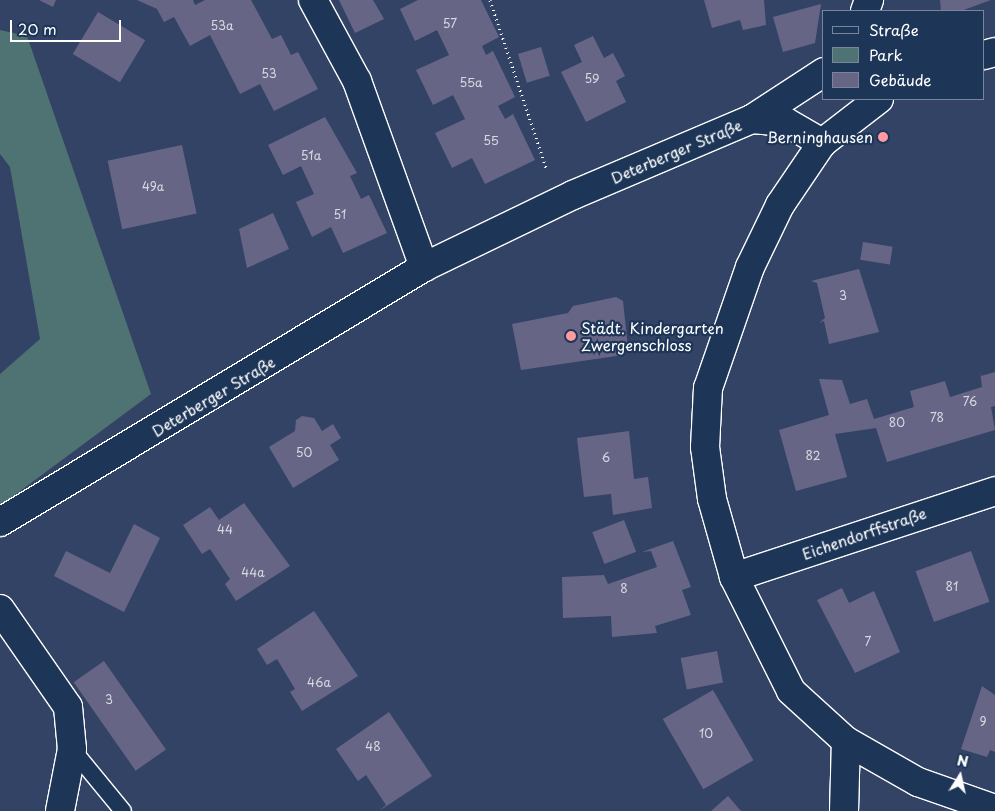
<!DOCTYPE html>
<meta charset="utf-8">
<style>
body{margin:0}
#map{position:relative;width:995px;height:811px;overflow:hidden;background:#334365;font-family:"Playpen Sans",sans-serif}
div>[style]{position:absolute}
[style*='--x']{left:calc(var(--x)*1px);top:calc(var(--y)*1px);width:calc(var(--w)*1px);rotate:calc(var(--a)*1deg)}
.green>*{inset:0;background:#4f7272}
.building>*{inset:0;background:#676586;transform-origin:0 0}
.path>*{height:3px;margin-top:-1.5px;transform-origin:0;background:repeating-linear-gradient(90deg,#fff 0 1px,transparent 0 5px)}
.roads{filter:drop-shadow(1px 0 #fff) drop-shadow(-1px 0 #fff) drop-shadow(0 1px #fff) drop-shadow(0 -1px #fff)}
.lane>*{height:16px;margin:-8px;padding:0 8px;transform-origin:8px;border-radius:8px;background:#1d3557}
.street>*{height:28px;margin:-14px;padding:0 14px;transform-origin:14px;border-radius:14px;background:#1d3557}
.dots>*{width:14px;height:14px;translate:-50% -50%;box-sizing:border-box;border:2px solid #1d3557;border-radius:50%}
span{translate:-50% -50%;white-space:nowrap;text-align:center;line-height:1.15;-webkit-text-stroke:4.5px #1d3557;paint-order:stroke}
.number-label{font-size:12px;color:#d9d8e1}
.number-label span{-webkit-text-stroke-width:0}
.poi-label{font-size:15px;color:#fff}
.right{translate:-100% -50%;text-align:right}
.left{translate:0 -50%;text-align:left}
.street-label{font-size:15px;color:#fff}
.legend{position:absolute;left:822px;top:10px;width:162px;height:90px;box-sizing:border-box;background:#1d3557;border:1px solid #77869a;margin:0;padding:6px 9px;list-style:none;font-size:15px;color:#fff}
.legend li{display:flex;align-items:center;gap:10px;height:25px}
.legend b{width:25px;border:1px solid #77869a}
.north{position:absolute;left:935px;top:751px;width:50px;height:50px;-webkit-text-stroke:4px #1d3557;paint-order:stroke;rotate:10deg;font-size:14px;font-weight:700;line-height:20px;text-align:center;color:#fff}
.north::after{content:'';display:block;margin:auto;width:18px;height:22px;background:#fff;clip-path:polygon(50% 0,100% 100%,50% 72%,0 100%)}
.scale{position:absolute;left:10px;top:20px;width:111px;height:22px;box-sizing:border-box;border:2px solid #fff;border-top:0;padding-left:6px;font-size:15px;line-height:18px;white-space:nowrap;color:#fff;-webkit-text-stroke:4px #1d3557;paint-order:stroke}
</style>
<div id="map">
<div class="green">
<i style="clip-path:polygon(0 30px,27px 36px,151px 394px,0 506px,0 374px,40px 339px,10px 167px,0 154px)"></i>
</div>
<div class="building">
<i style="clip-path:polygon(39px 0,56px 0,53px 7px)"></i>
<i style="clip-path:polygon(137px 0,193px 0,195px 5px,205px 0,251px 0,272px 39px,281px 35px,291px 55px,298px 52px,318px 89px,274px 111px,260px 84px,240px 94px,210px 35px,190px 46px,174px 17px,164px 22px,157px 9px)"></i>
<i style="clip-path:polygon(339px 0,373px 0,384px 19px,355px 33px)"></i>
<i style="clip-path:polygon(418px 0,481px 0,499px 37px,482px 46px,486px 55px,493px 51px,515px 97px,498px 106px,505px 119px,513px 114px,535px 160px,485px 184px,472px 158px,452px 168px,435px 133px,465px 119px,453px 95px,433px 105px,416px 70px,449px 55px,437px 30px,415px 41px,400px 9px)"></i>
<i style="clip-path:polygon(704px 0,764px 0,766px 25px,743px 30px,740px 20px,712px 28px)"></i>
<i style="clip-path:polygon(940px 0,991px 0,961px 11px,941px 11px)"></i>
<i style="clip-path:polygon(821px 4px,815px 43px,783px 52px,773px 17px)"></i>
<i style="left:98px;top:12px;width:55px;height:49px;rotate:31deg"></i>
<i style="clip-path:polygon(593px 36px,604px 58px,613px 53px,625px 76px,616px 81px,626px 102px,586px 122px,561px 72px,582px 62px,574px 45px)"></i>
<i style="left:541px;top:47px;width:30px;height:24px;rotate:73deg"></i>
<i style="clip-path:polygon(325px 117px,357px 173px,350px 176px,361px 199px,369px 195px,387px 233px,343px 253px,331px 227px,312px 237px,296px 202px,314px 194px,301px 166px,283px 175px,268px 145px)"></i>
<i style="left:182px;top:145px;width:70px;height:76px;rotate:78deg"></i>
<i style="clip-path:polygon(273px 213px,289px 249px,247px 268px,239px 229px)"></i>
<i style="left:863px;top:242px;width:30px;height:18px;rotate:9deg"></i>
<i style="clip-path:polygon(859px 269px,879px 332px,829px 344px,824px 321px,819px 323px,825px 318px,817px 283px,811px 281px)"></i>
<i style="clip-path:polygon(616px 297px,623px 301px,628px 348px,623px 355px,521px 370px,512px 324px,568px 313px,573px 306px)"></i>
<i style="clip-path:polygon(980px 371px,981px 376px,995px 372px,995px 406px,991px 407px,995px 430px,887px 462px,876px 428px,835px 434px,847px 477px,796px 491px,779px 430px,829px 415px,819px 379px,842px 380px,850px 404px,867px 399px,874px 419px,914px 407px,910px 391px,945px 381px,950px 397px,982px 387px)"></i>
<i style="clip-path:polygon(302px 416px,314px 418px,322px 431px,333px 424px,341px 438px,330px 445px,339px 460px,293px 488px,269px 447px,295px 431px,296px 420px)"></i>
<i style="clip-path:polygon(629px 431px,634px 479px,648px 477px,652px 508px,613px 515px,611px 494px,584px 497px,577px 438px)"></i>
<i style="clip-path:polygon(244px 503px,290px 566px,236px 601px,225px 584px,230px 579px,210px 549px,202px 554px,183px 525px,210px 507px,219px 520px)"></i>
<i style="left:624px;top:520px;width:34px;height:34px;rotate:69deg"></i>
<i style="clip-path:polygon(134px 524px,160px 538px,124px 612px,54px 576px,66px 551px,110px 573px)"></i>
<i style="clip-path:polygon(673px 541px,691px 587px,682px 590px,691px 615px,655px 626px,657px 633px,612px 637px,611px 616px,563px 618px,562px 577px,604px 575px,608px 584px,657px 567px,651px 551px,642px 552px)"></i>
<i style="left:971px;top:551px;width:54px;height:59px;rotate:70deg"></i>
<i style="clip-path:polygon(842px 588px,849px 603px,874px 591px,900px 652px,855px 673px,817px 600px)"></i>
<i style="clip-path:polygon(314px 611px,358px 676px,302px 711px,290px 692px,295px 689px,277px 659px,267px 665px,257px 649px)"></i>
<i style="left:717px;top:651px;width:32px;height:37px;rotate:79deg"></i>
<i style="left:104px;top:661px;width:108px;height:37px;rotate:55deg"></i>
<i style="clip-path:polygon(982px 686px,995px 695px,995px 752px,990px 750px,987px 757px,961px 749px)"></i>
<i style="left:713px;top:690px;width:81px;height:58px;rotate:60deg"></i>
<i style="clip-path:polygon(389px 712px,432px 776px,379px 811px,386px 805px,366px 775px,358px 781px,336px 749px)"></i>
<i style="clip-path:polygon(728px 796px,741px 811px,711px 811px)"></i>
</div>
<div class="path">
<i style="--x:490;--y:0;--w:179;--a:71.5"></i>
</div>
<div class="roads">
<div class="lane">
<i style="--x:72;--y:749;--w:80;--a:50.6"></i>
</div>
<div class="street">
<i style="--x:313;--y:0;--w:92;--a:61.5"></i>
<i style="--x:357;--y:81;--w:198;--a:70.2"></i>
<i style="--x:865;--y:11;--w:12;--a:-70"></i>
<i style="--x:984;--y:55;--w:11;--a:-15"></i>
<i style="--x:879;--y:99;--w:72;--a:142.3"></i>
<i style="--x:822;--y:143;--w:75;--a:124.1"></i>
<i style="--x:780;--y:205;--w:69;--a:115.8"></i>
<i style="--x:750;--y:267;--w:128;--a:109.1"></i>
<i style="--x:708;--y:388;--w:59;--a:92.9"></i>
<i style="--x:705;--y:447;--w:52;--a:82.3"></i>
<i style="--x:712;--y:499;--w:81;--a:74.2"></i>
<i style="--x:734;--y:577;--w:127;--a:63.4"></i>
<i style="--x:791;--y:691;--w:74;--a:42.3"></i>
<i style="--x:846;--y:741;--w:83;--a:29.7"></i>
<i style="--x:918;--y:782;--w:82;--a:19.3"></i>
<i style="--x:752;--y:119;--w:86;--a:-33.1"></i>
<i style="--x:0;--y:522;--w:495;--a:-31"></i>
<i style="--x:424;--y:267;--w:165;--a:-25.8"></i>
<i style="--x:573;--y:195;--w:194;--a:-23"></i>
<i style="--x:752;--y:119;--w:34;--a:5"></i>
<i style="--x:786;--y:122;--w:42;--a:30.3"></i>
<i style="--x:734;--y:577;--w:275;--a:-18.2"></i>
<i style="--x:0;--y:609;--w:119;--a:55.2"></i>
<i style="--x:68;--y:707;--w:42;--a:84.6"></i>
<i style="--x:72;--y:749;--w:63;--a:101"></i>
<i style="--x:844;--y:811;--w:70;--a:-88.4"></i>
</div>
</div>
<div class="dots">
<i style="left:883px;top:137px;background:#ff9aa2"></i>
<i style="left:571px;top:336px;background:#ff9aa2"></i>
</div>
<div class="number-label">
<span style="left:450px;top:24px">57</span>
<span style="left:222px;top:26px">53a</span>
<span style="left:269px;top:74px">53</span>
<span style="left:592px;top:79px">59</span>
<span style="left:471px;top:83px">55a</span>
<span style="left:491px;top:141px">55</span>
<span style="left:311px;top:156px">51a</span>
<span style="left:153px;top:187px">49a</span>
<span style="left:340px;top:215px">51</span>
<span style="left:843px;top:296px">3</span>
<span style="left:970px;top:402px">76</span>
<span style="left:937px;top:418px">78</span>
<span style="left:897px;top:423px">80</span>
<span style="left:304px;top:453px">50</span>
<span style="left:813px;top:456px">82</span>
<span style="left:606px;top:458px">6</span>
<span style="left:225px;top:530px">44</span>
<span style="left:253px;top:573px">44a</span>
<span style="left:952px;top:587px">81</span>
<span style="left:624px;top:589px">8</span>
<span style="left:868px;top:642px">7</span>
<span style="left:319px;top:683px">46a</span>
<span style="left:109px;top:700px">3</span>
<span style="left:983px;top:722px">9</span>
<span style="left:706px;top:734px">10</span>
<span style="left:373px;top:747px">48</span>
</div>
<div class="poi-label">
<span class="right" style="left:873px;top:137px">Berninghausen</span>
<span class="left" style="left:581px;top:336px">Städt. Kindergarten<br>Zwergenschloss</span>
</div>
<div class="street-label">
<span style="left:676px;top:151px;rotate:-23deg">Deterberger Straße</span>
<span style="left:213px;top:396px;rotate:-31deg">Deterberger Straße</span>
<span style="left:864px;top:533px;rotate:-19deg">Eichendorffstraße</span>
</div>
<ul class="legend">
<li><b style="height:6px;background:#1d3557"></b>Straße</li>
<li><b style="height:14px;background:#4f7272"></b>Park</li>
<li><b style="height:14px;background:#676586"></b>Gebäude</li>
</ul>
<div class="north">N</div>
<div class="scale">20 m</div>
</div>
